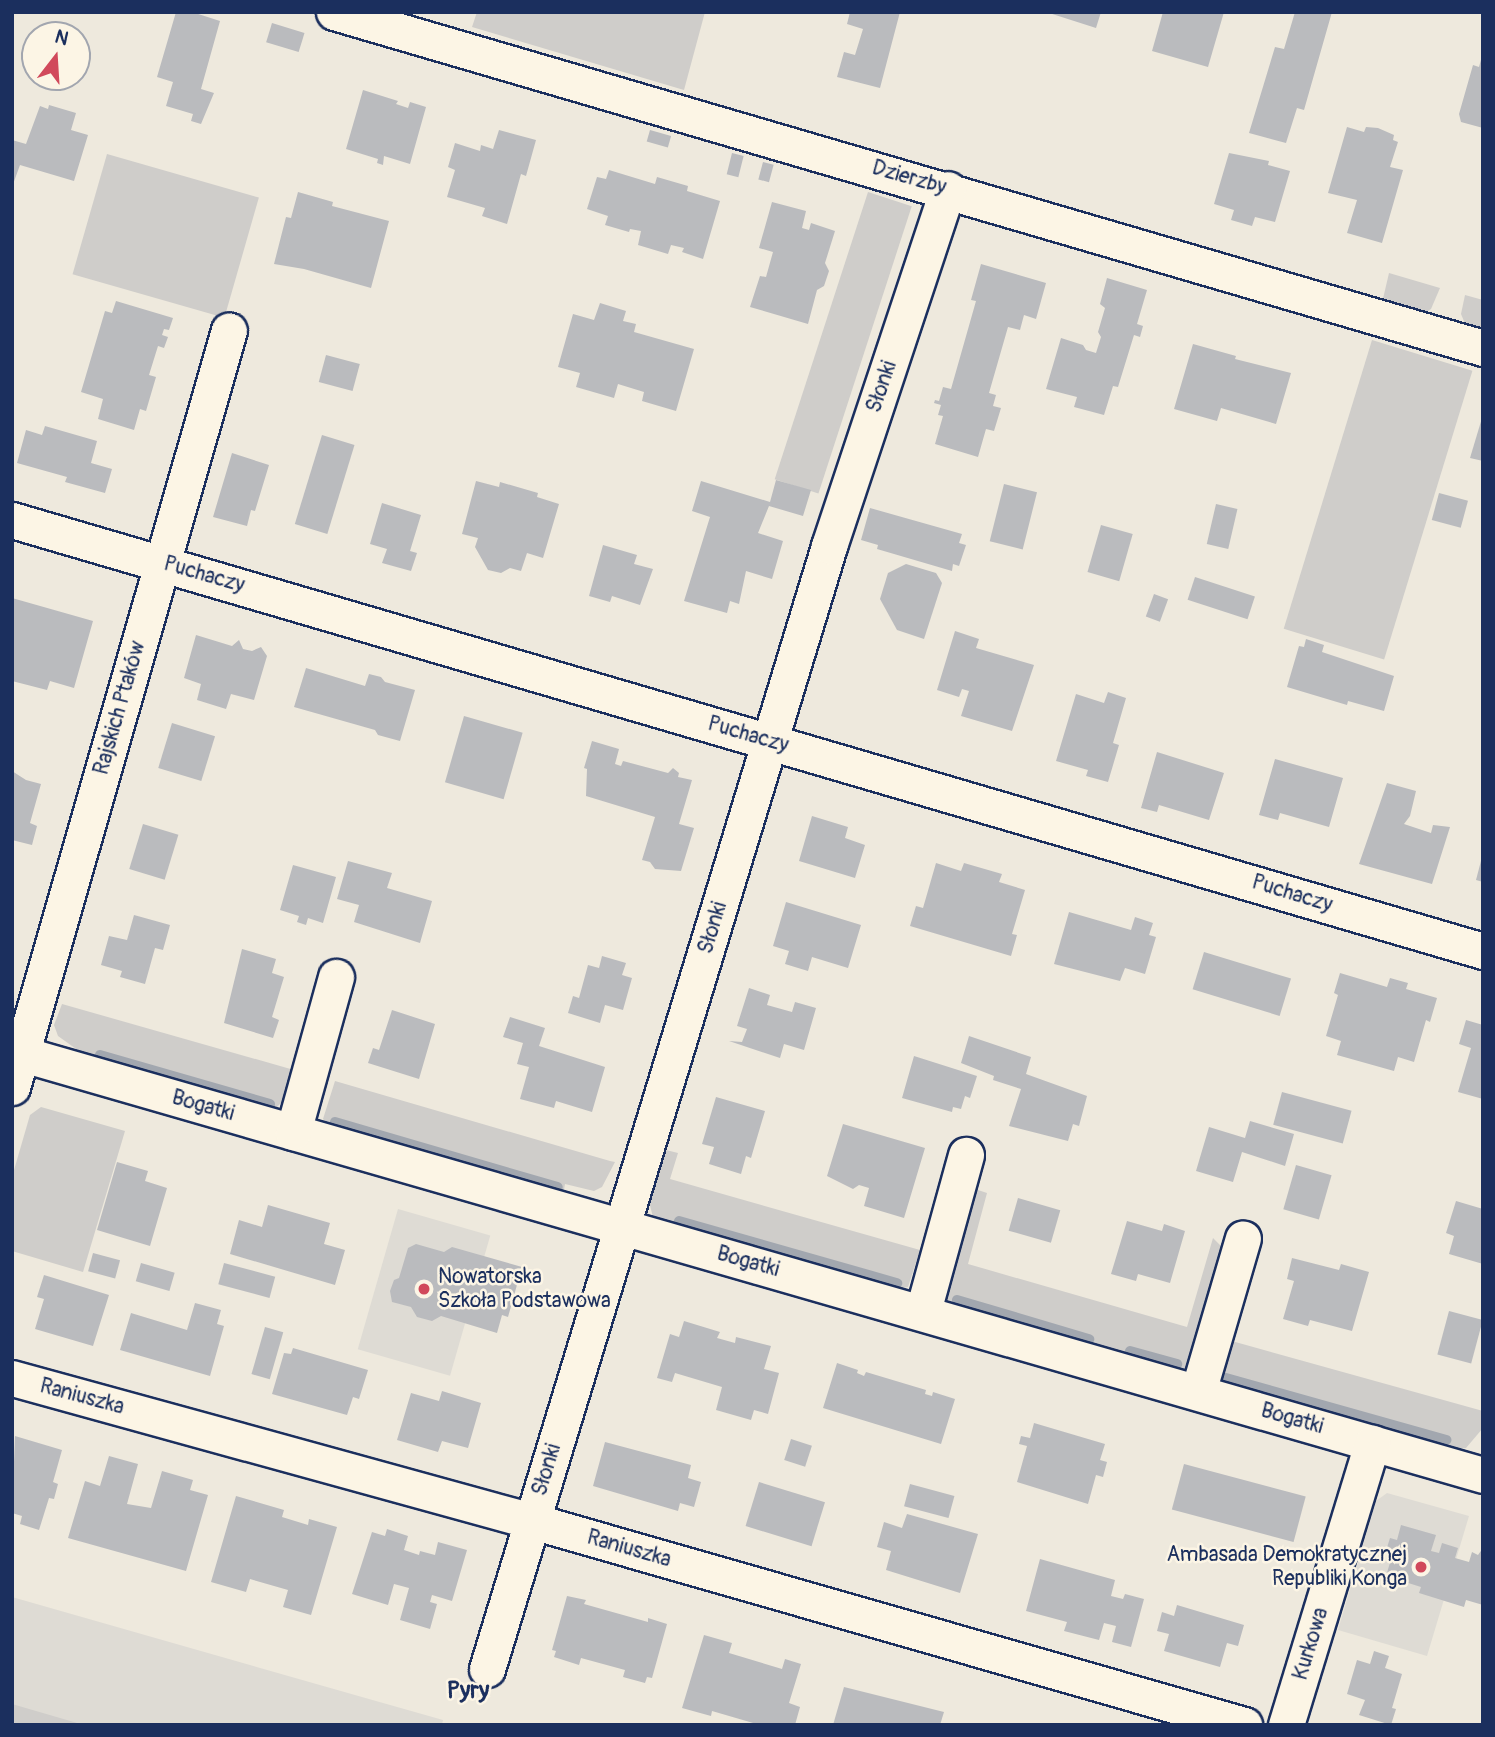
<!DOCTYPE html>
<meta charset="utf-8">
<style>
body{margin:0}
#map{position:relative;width:1495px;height:1737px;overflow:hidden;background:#eee9dd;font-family:Pangolin,sans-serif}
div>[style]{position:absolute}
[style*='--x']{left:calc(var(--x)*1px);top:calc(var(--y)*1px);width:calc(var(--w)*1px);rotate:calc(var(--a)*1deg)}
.built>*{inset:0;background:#dedbd4;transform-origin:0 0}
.green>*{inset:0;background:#cfcdca;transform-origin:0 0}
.stream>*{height:10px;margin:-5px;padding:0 5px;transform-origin:5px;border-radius:5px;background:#a2a7af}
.building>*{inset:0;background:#babbbe;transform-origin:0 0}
.roads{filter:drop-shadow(2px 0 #1b2f5e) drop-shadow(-2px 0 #1b2f5e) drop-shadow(0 2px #1b2f5e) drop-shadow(0 -2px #1b2f5e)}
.minor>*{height:35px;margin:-17.5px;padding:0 17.5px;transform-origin:17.5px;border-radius:17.5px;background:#fcf5e5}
.dots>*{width:19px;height:19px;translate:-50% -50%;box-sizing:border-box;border:4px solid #fcf5e5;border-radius:50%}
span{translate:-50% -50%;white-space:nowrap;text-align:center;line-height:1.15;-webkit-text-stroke:5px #fcf5e5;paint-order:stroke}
.street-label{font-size:21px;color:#1b2f5e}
.poi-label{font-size:21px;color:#1b2f5e}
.left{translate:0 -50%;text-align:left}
.right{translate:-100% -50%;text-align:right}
.quarter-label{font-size:24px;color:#1b2f5e;font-weight:700}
.frame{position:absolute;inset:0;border:14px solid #1b2f5e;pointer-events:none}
.north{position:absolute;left:21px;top:21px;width:70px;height:70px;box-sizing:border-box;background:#fcf5e5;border:2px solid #a2a6af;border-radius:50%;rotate:17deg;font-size:19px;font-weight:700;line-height:28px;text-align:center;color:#1b2f5e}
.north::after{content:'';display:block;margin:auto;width:24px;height:32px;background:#d1495b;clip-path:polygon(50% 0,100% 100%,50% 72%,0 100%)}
</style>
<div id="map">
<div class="built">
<i style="left:398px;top:1209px;width:96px;height:146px;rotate:16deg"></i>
<i style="clip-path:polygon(1387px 1493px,1469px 1516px,1427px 1656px,1338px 1630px,1376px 1501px)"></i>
<i style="clip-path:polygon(12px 1597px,376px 1701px,443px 1720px,442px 1725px,12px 1725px)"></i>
</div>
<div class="green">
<i style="clip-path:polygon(477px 12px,705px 12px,684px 90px,472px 27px)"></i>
<i style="left:107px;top:154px;width:158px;height:125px;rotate:16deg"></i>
<i style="left:868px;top:192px;width:46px;height:302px;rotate:18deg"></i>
<i style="clip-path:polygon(1389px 273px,1440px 288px,1431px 309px,1422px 315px,1382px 303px)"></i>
<i style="clip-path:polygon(1465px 295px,1483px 300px,1483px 331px,1466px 326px,1461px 314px)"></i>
<i style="left:1372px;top:340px;width:105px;height:302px;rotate:17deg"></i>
<i style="clip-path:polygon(62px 1004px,294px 1070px,285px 1099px,274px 1110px,93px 1061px,58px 1036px,54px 1025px)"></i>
<i style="clip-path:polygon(335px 1081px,610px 1161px,615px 1162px,602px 1187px,594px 1191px,565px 1184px,563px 1196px,328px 1125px,323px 1119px)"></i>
<i style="clip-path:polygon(41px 1107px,125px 1131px,83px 1272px,12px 1251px,12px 1177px,30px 1115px)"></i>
<i style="clip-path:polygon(666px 1150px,678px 1153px,670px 1179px,920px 1250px,908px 1287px,895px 1289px,664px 1225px,653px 1217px,648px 1198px,662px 1152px)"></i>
<i style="clip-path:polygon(975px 1189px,987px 1193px,968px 1264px,1187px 1327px,1213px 1238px,1222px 1247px,1191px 1367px,1178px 1372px,950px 1306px,944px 1298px)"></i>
<i style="clip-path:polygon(1221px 1338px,1483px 1411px,1483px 1428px,1466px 1448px,1454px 1449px,1222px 1383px,1212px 1370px)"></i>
<i style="clip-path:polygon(12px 1704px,84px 1725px,12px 1725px)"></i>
</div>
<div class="stream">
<i style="--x:100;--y:1055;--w:177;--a:16.1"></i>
<i style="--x:335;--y:1122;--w:232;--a:16.3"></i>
<i style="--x:679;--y:1221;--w:227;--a:15.9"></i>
<i style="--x:957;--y:1300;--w:138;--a:16.5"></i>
<i style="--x:1130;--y:1351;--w:49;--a:15.5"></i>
<i style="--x:1226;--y:1378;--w:229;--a:15.7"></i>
</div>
<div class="building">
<i style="clip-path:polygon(176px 12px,192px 12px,220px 21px,201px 89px,214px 93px,201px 124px,191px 121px,193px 114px,166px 106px,173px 82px,157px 77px)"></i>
<i style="clip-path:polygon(850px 12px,900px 12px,880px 88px,837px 77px,844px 52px,855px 55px,863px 29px,847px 24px)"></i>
<i style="clip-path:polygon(1046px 12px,1101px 12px,1096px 28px)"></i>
<i style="clip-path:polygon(1163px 12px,1224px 12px,1208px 67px,1152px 51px)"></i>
<i style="clip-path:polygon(1295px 12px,1332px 12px,1304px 110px,1297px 108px,1286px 143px,1249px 133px,1275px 47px,1284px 49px)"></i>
<i style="left:272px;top:23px;width:34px;height:20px;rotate:17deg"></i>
<i style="clip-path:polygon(1482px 56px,1483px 57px,1483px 128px,1461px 122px,1459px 114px,1473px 65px,1479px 67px)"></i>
<i style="clip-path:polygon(363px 90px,398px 101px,396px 104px,408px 108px,410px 102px,426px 107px,410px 164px,384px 156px,383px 165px,377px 163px,378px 159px,346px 149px)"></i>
<i style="clip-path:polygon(49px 105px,76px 113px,71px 130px,88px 135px,74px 181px,20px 165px,12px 187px,12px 140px,26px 144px,40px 106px,48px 109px)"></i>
<i style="clip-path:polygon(1347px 127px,1364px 132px,1366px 127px,1378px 128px,1394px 135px,1393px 140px,1398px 142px,1390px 167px,1403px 170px,1382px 243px,1347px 233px,1357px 200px,1328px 193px)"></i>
<i style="clip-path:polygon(499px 130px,536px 140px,526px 176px,521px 174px,507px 224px,482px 216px,485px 208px,447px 197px,455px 170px,448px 167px,455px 143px,480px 151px,481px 145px,493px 149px)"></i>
<i style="left:650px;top:130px;width:22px;height:12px;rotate:16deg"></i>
<i style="left:732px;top:153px;width:12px;height:22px;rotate:14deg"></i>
<i style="clip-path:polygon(1229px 153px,1269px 161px,1268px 165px,1290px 171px,1275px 222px,1255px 217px,1252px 226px,1231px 220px,1234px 210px,1214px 204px)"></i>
<i style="left:763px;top:162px;width:11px;height:18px;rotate:15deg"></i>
<i style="clip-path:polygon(609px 170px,655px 184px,657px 177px,688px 186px,687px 191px,720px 201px,703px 259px,682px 252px,684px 248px,671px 245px,668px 254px,638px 245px,641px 231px,630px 229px,629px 232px,605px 225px,608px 216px,587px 209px,597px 177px,606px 179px)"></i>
<i style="clip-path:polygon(298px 192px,333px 202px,332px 206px,389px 221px,371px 288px,304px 269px,274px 264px,286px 217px,291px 218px)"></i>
<i style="clip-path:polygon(772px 202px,806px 211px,802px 228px,809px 230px,811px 223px,835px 231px,825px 263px,829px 271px,824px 286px,817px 290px,808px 324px,750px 307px,760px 276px,766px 277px,773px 252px,759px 248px)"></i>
<i style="clip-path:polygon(981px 264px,1046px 283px,1036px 319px,1024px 315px,1020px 330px,1008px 327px,989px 393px,996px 395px,993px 406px,1001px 408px,994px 431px,986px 429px,978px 457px,935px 444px,943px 416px,938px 415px,941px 405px,934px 403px,935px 400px,939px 401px,943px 387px,951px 389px,976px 301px,971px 300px)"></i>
<i style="clip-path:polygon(1107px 278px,1147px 290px,1137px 324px,1143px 326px,1140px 337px,1134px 335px,1118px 387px,1113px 386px,1104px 415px,1074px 407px,1077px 397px,1046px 389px,1061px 338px,1083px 345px,1086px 350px,1096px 353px,1101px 337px,1098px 332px,1105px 308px,1100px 304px)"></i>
<i style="clip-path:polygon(116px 301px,173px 318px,169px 330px,164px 329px,162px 335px,168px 337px,164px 348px,158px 346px,149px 375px,156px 377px,146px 411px,140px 409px,134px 430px,98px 419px,103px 399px,81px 392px,105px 311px,112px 313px)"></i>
<i style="clip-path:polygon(600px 303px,626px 311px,623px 321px,636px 324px,634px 332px,694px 349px,676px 411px,642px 401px,644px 392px,618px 384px,614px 398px,576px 387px,580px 373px,558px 367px,573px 314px,594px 320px)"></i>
<i style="clip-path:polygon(1193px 344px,1236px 356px,1235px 359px,1291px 373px,1276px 424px,1221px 408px,1217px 421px,1174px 409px)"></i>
<i style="left:326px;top:355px;width:35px;height:28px;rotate:15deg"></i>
<i style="clip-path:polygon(1482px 418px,1483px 418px,1483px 461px,1470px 458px)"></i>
<i style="clip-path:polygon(45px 426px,97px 441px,91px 463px,112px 469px,105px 493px,65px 482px,67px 477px,17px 463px,26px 430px,42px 435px)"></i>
<i style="left:322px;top:435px;width:34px;height:93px;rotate:17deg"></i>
<i style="clip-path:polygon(232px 453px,269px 465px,255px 511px,251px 510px,247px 526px,213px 517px)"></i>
<i style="clip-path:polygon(776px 480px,811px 490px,803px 516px,769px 506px,758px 533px,783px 541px,772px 579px,746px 571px,739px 604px,730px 601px,727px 613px,684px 601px,710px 517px,692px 511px,701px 481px,770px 502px)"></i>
<i style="clip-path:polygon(476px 481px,499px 487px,500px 482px,538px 493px,537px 497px,559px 504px,543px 558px,527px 553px,521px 571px,510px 568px,501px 573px,488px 570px,475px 547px,478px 538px,462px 534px)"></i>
<i style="left:1004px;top:484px;width:34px;height:59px;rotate:14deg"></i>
<i style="left:1439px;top:493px;width:30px;height:28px;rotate:15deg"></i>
<i style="clip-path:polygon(382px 503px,421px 515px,410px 551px,417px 553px,411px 571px,382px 563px,387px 549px,370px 544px)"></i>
<i style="left:1216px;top:504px;width:22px;height:41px;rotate:13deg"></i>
<i style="clip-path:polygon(870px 508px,962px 534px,959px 543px,966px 545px,959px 566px,953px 564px,952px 571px,877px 549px,878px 545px,861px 540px)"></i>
<i style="left:1101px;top:525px;width:33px;height:49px;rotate:16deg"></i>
<i style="clip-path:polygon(603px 545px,637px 555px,634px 564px,653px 569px,640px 605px,612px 596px,610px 602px,589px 596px)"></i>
<i style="clip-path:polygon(906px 564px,936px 573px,942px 583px,924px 639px,897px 630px,880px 599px,888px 573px)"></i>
<i style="left:1195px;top:577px;width:63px;height:24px;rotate:18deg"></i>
<i style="left:1154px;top:594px;width:15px;height:24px;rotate:20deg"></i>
<i style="clip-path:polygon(12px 598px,93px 621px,74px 688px,50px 681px,47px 690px,12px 681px)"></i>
<i style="clip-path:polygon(955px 631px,979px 639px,976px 648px,1034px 665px,1012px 731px,961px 716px,969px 691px,962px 689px,959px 697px,937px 690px)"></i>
<i style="clip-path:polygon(196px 635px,232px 646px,239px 640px,243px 649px,252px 651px,261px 647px,267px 656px,254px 700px,231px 694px,226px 709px,197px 700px,201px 684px,184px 678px)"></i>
<i style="clip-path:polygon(1306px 639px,1324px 645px,1322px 652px,1394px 676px,1384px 711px,1348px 701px,1347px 705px,1287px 687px,1299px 646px,1304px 647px)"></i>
<i style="clip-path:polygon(306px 668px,365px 686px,369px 674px,381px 677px,385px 682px,415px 690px,400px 741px,378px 735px,375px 730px,294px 707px)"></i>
<i style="clip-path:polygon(1108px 692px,1126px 698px,1113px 743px,1119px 745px,1108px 782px,1086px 776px,1088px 770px,1056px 761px,1076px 694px,1104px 703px)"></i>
<i style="left:464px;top:716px;width:61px;height:69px;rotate:16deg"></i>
<i style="left:172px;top:723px;width:45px;height:47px;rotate:17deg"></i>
<i style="clip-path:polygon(592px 741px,619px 749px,615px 764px,621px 766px,623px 761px,668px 773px,673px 768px,679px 773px,678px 777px,692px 780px,679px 824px,694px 828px,681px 871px,655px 869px,650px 862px,642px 860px,655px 817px,586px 796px,587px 769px,584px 768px)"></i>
<i style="clip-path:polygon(1157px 752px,1224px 773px,1209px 820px,1159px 805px,1157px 812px,1141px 808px)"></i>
<i style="clip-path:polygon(1275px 759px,1343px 778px,1329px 827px,1280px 813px,1278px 820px,1259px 815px)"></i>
<i style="clip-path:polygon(12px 771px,26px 780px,41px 784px,30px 823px,37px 826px,32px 845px,12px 840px)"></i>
<i style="clip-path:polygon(1387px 783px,1416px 791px,1410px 816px,1404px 824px,1431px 833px,1433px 825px,1450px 827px,1432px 884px,1359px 864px)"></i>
<i style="clip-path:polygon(812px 816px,848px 827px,845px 838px,865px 845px,855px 878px,799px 861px)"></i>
<i style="left:143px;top:824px;width:37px;height:47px;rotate:17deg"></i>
<i style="clip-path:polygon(1482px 857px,1483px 857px,1483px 882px,1476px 880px)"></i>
<i style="clip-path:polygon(348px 861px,392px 873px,387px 888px,432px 901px,420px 943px,354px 922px,359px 905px,337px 899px)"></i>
<i style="clip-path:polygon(936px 863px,961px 871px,964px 863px,1002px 874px,999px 882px,1025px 890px,1012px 934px,1017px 935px,1011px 956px,910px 926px,916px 906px,923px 908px)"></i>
<i style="clip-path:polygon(293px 865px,336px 877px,323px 923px,308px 918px,306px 925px,297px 922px,299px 916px,280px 910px)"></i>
<i style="clip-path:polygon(786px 902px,861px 925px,848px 968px,812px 957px,808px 971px,785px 964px,789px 951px,773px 946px)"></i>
<i style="clip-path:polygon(1069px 912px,1131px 930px,1135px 917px,1153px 923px,1149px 935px,1156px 937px,1145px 974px,1125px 968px,1120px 981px,1054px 964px)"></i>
<i style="clip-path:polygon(134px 915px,170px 925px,163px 950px,155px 948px,145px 984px,120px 977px,122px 971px,101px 965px,109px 936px,127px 940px)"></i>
<i style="clip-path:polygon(242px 949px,276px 959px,272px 973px,284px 977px,272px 1017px,279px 1020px,273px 1038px,224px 1023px)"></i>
<i style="left:1204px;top:952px;width:91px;height:39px;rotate:17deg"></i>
<i style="clip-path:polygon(602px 956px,626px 963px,622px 975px,632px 978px,623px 1010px,605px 1005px,600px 1023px,568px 1013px,573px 996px,579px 998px,588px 965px,599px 968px)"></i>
<i style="clip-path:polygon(1340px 973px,1387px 987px,1390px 978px,1408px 983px,1406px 989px,1437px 998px,1430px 1022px,1426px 1020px,1414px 1062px,1398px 1057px,1394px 1071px,1337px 1055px,1341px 1041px,1326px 1036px,1338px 995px,1334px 993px)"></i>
<i style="clip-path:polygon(749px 988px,770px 995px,767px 1005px,792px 1012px,795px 1002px,816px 1008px,804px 1050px,784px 1044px,780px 1058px,729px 1041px,742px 1042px,747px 1029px,737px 1026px)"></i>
<i style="clip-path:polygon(392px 1010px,435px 1024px,419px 1079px,368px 1063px,373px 1048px,379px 1050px)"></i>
<i style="clip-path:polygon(510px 1017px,545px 1028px,539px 1046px,605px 1067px,592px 1112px,556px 1101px,554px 1108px,520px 1099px,529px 1067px,517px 1064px,523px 1043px,503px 1037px)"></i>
<i style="clip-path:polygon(1466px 1020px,1483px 1025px,1483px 1099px,1458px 1092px,1471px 1048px,1459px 1044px)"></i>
<i style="clip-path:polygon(969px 1036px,1031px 1057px,1026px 1074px,1087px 1096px,1079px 1126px,1073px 1124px,1068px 1141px,1009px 1126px,1021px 1089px,993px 1080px,994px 1076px,961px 1063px)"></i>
<i style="clip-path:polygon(914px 1056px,977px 1076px,970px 1098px,965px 1096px,961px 1109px,953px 1107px,952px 1112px,902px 1098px)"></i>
<i style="left:1282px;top:1092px;width:72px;height:34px;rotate:15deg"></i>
<i style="clip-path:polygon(716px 1097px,765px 1111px,751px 1158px,746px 1156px,741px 1174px,709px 1164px,714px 1147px,702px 1144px)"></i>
<i style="clip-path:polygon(1250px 1121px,1294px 1134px,1285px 1166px,1242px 1152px,1233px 1182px,1196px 1171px,1209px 1127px,1245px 1138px)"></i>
<i style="clip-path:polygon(843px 1124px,925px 1148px,904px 1218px,864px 1206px,869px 1188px,859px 1185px,853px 1189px,827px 1176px)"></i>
<i style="clip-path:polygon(117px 1162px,148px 1171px,145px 1181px,167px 1188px,150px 1246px,97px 1230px)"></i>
<i style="left:1296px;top:1165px;width:37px;height:46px;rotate:16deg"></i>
<i style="left:1018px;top:1198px;width:44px;height:34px;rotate:16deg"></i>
<i style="clip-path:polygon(1456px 1201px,1483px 1209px,1483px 1264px,1449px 1254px,1454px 1236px,1446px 1233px)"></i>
<i style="clip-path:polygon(268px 1205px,330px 1223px,324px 1244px,345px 1250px,335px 1285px,230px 1254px,239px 1220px,262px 1227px)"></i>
<i style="clip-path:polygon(1127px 1221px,1162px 1231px,1164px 1224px,1185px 1231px,1170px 1283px,1138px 1274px,1136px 1281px,1111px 1274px)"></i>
<i style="clip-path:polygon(416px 1244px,444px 1252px,452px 1247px,522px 1267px,508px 1317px,502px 1315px,497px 1333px,441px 1316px,432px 1321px,417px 1317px,411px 1307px,392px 1302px,390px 1291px,394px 1280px,399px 1278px,408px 1248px)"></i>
<i style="left:93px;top:1253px;width:28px;height:19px;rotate:15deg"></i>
<i style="clip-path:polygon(1292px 1258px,1339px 1270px,1341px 1264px,1369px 1272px,1352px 1331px,1310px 1320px,1308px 1326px,1283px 1319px,1294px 1281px,1287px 1279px)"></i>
<i style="left:141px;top:1263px;width:35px;height:19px;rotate:16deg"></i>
<i style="left:224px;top:1263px;width:53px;height:22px;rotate:15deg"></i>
<i style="clip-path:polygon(44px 1275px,109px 1295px,93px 1346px,35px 1329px,44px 1299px,37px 1297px)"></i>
<i style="clip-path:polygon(195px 1303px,221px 1310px,217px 1324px,224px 1326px,210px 1376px,120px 1350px,131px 1313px,187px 1330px)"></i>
<i style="left:1449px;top:1311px;width:35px;height:45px;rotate:15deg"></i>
<i style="clip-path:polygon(684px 1321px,720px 1332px,717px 1338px,735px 1343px,736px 1337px,771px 1346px,764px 1369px,779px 1373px,768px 1414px,754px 1410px,751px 1420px,716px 1410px,722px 1387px,675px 1373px,672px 1382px,657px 1378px,670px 1334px,679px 1337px)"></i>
<i style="left:265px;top:1327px;width:19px;height:49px;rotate:16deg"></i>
<i style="clip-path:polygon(293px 1348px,368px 1370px,359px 1399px,353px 1397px,347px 1415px,272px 1394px,284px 1353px,291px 1354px)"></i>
<i style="clip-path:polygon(837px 1363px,858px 1370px,857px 1373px,864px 1376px,866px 1372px,926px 1390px,925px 1394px,932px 1396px,933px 1392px,955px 1399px,941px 1444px,823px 1408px)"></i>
<i style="clip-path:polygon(442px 1391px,481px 1403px,468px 1448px,442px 1441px,438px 1452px,397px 1440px,411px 1393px,439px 1401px)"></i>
<i style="clip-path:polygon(1034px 1423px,1105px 1444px,1100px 1460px,1107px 1462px,1103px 1477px,1096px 1475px,1088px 1504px,1017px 1482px,1027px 1446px,1019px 1444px,1021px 1436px,1030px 1438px)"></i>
<i style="clip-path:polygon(15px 1436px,62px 1450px,53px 1482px,58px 1484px,54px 1499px,49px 1498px,39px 1530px,20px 1524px,22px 1516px,12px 1513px)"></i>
<i style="left:791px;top:1439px;width:22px;height:22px;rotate:18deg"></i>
<i style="clip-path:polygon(605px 1442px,691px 1465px,688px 1478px,701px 1482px,694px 1507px,680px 1503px,678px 1511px,593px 1486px)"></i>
<i style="clip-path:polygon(109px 1456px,138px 1464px,127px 1504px,151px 1508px,162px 1471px,193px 1480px,190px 1490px,208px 1495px,186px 1571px,68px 1538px,85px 1481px,100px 1486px)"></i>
<i style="left:1184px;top:1464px;width:126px;height:47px;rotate:15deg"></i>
<i style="left:759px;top:1482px;width:69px;height:46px;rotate:17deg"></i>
<i style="left:910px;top:1484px;width:46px;height:23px;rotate:15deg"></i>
<i style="clip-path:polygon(236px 1496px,284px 1510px,282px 1517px,308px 1525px,309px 1519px,337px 1527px,311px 1615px,283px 1607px,288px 1590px,250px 1579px,246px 1592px,211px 1582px)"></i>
<i style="clip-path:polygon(907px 1514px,978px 1534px,960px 1593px,886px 1570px,891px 1551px,877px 1547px,884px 1522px,902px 1528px)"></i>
<i style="clip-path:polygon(1401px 1525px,1436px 1535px,1431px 1551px,1439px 1553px,1442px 1543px,1458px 1548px,1455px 1558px,1469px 1562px,1472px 1552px,1478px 1555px,1483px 1548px,1483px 1605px,1466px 1600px,1464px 1607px,1419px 1593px,1421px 1587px,1386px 1576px,1392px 1556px,1385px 1554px,1390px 1538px,1397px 1540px)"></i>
<i style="clip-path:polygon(387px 1529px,408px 1536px,404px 1550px,419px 1555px,420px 1551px,435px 1555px,438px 1542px,467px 1550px,452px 1601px,432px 1595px,430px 1602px,437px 1604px,430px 1629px,400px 1620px,409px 1588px,394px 1584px,388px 1605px,352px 1594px,372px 1532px,385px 1536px)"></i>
<i style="clip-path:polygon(1040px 1559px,1115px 1580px,1111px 1596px,1123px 1599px,1125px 1594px,1144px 1599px,1131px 1647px,1112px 1642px,1116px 1626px,1104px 1623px,1099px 1640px,1064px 1631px,1067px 1622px,1026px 1611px)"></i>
<i style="clip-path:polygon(567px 1596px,586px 1600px,584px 1604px,648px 1622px,648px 1618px,667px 1624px,652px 1678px,647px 1677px,645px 1683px,623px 1677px,625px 1670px,581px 1658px,579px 1665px,554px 1657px,556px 1651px,552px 1650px)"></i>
<i style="clip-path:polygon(1177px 1605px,1244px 1625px,1238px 1646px,1227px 1643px,1220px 1667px,1164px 1651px,1169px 1634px,1157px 1631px,1162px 1612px,1174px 1616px)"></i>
<i style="clip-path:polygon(704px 1635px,732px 1643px,729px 1653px,782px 1669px,785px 1659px,801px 1664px,789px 1703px,800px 1707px,795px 1725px,760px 1725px,712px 1711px,711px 1716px,682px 1708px)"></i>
<i style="clip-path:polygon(1374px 1651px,1389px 1656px,1385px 1668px,1402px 1674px,1392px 1708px,1396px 1709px,1391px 1725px,1359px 1715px,1365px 1700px,1347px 1694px,1357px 1660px,1370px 1664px)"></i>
<i style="clip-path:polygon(844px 1687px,944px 1712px,940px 1725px,833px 1725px)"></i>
</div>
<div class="roads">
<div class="minor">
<i style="--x:334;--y:12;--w:1197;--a:16.3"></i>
<i style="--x:12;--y:520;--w:1533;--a:16.33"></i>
<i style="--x:12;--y:1051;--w:1531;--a:16.08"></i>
<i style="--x:12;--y:1087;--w:787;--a:-74"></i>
<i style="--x:293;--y:1132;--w:161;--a:-74.5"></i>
<i style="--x:923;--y:1311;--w:162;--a:-74.6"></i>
<i style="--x:12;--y:1378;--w:539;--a:15.38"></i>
<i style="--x:532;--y:1521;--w:741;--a:15.99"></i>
<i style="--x:1198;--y:1392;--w:160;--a:-73.7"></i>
<i style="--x:487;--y:1669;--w:1174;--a:-73.06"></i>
<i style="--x:829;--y:546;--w:376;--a:-71.6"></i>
<i style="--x:1286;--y:1725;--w:295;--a:-73"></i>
</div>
</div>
<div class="dots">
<i style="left:424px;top:1289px;background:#d1495b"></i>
<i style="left:1421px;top:1567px;background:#d1495b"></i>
</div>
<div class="street-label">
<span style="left:909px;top:178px;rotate:16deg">Dzierzby</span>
<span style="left:882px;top:387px;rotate:-71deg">Słonki</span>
<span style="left:204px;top:575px;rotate:16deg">Puchaczy</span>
<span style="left:120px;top:708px;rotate:-74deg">Rajskich Ptaków</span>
<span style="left:748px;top:735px;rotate:16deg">Puchaczy</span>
<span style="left:1292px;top:894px;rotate:17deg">Puchaczy</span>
<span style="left:713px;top:928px;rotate:-73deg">Słonki</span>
<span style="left:203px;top:1106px;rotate:16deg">Bogatki</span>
<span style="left:748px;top:1262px;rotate:16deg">Bogatki</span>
<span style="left:82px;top:1397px;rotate:15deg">Raniuszka</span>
<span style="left:1292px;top:1419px;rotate:16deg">Bogatki</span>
<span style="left:547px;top:1470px;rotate:-73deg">Słonki</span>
<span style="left:629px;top:1549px;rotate:16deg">Raniuszka</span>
<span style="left:1311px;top:1644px;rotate:-73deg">Kurkowa</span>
</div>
<div class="poi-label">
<span class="left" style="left:438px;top:1289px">Nowatorska<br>Szkoła Podstawowa</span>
<span class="right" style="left:1407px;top:1567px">Ambasada Demokratycznej<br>Republiki Konga</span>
</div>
<div class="quarter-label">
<span style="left:468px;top:1691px">Pyry</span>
</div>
<div class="frame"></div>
<div class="north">N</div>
</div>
